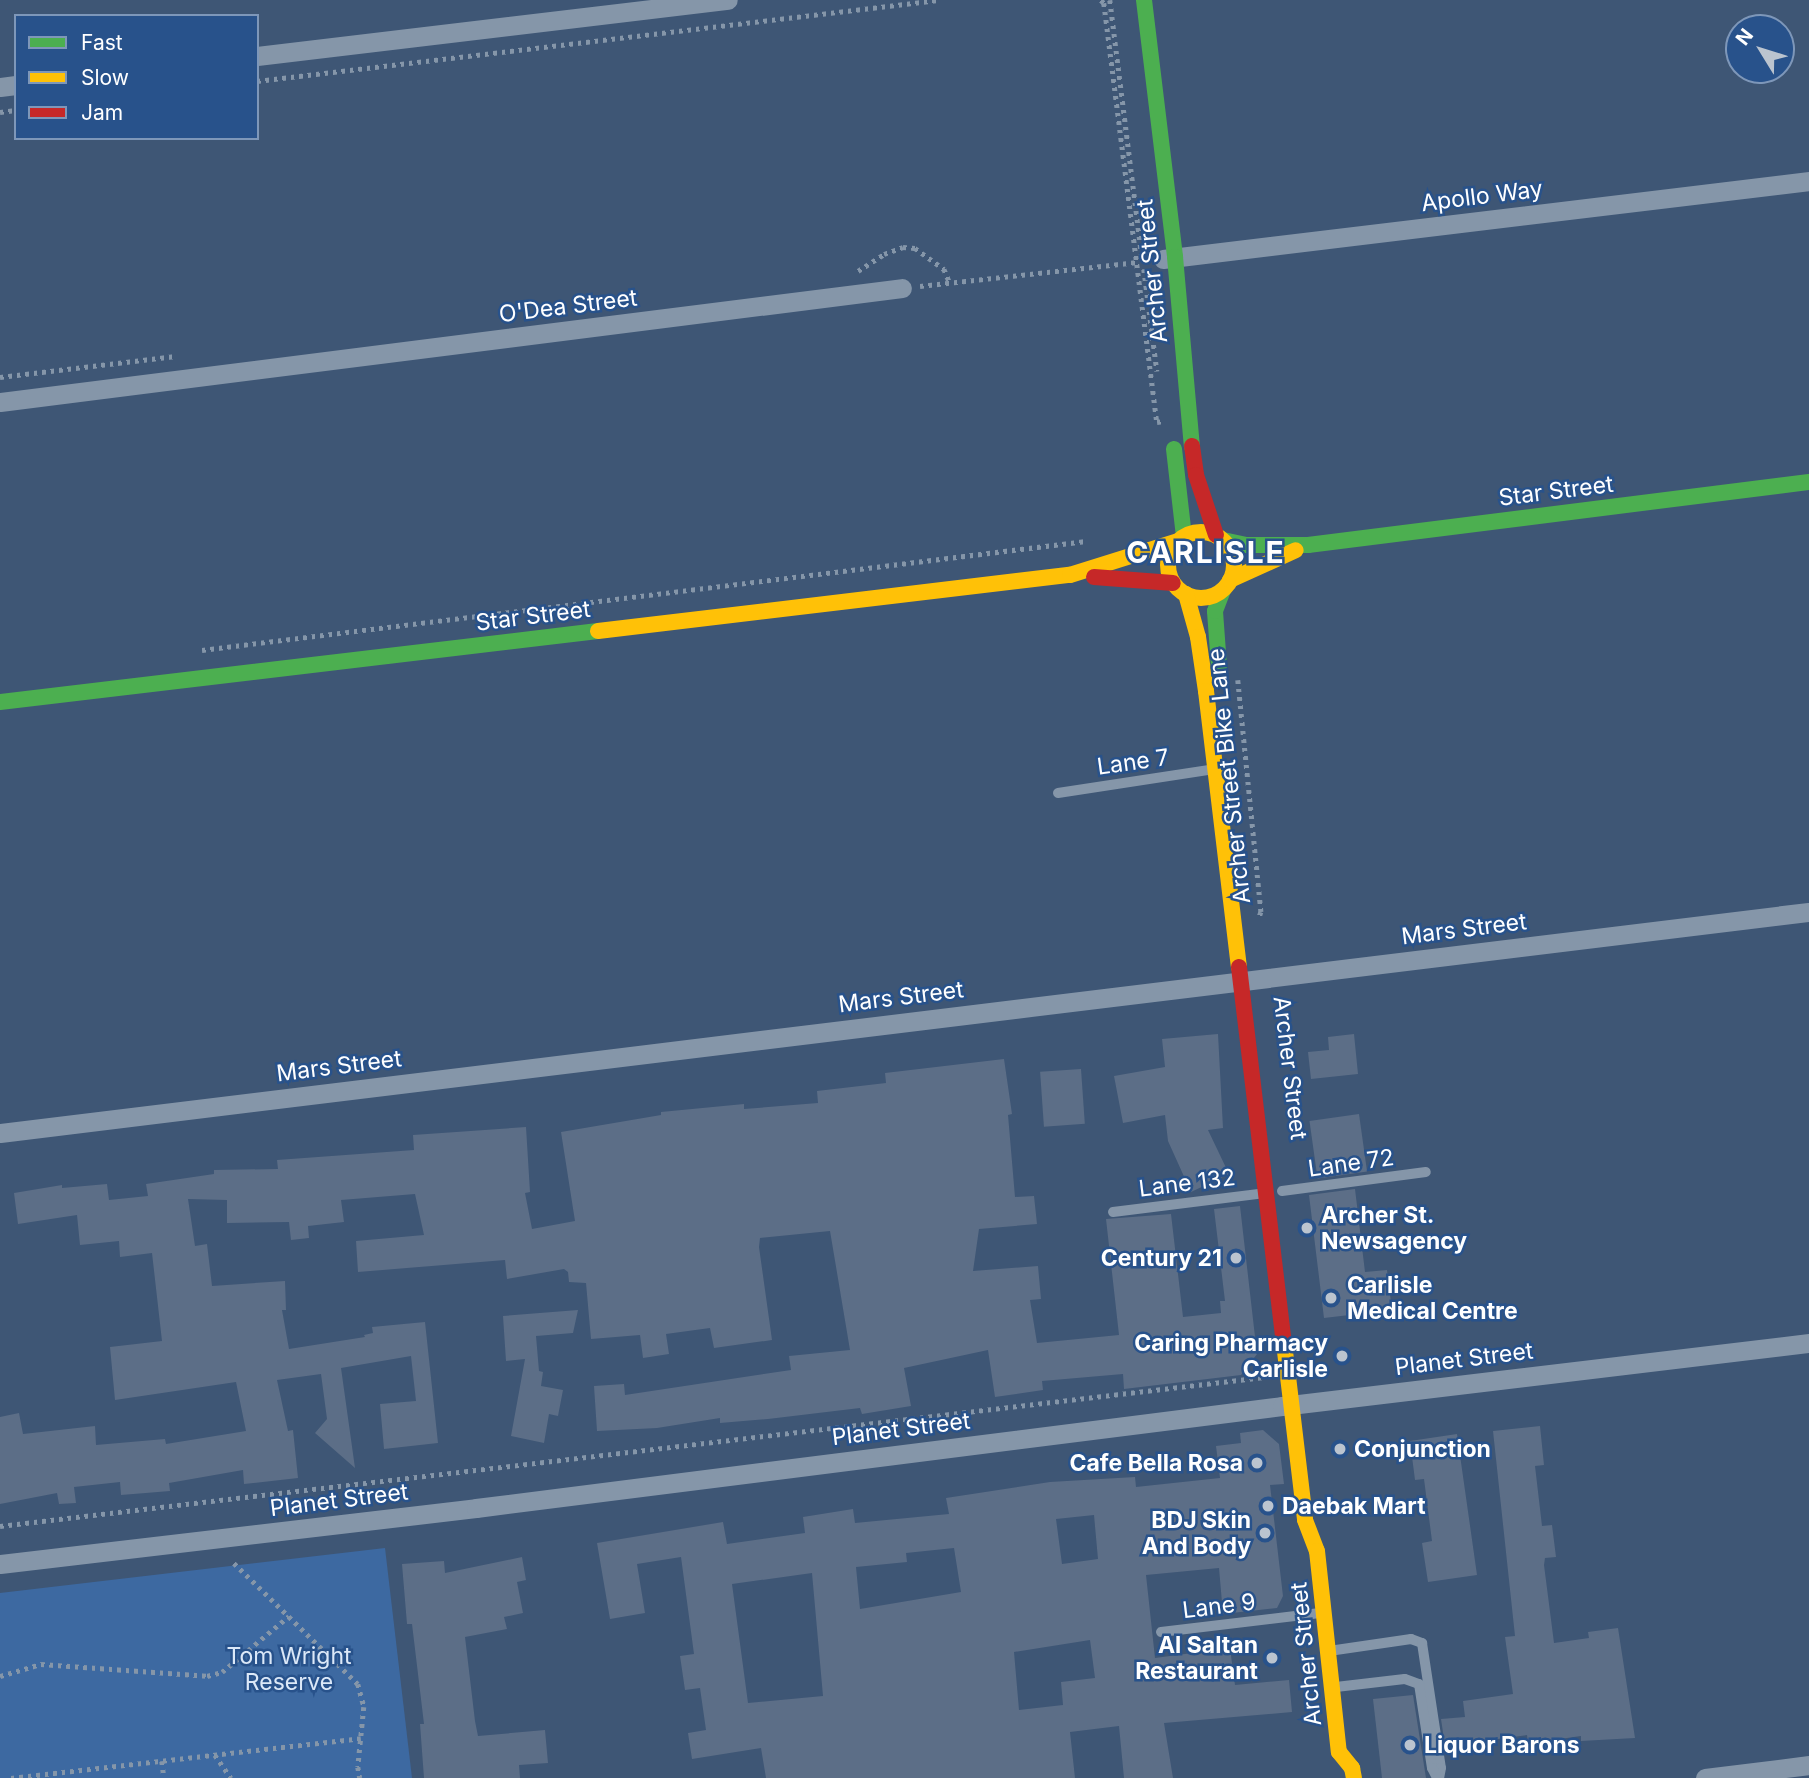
<!DOCTYPE html>
<style>
body{margin:0}
#map{position:relative;width:1809px;height:1778px;overflow:hidden;background:#3e5675;font-family:Inter,sans-serif}
div>[style]{position:absolute}
[style*='--x']{left:calc(var(--x)*1px);top:calc(var(--y)*1px);width:calc(var(--w)*1px);rotate:calc(var(--a)*1deg)}
.green>*{inset:0;background:#3d69a1}
.building>*{inset:0;background:#5c6e87;transform-origin:0 0}
.path>*{height:4.5px;margin-top:-2.25px;transform-origin:0;background:repeating-linear-gradient(90deg,#8596a9 0 3.5px,transparent 0 8.5px)}
.lane>*{height:10px;margin:-5px;padding:0 5px;transform-origin:5px;border-radius:5px;background:#8596a9}
.street>*{height:19px;margin:-9.5px;padding:0 9.5px;transform-origin:9.5px;border-radius:9.5px;background:#8596a9}
.fast>*{height:16px;margin:-8px;padding:0 8px;transform-origin:8px;border-radius:8px;background:#4caf50}
.slow>*{height:16px;margin:-8px;padding:0 8px;transform-origin:8px;border-radius:8px;background:#ffc107}
.slow>.ring{margin:-8px;padding:0;box-sizing:content-box;background:none;border:16px solid #ffc107;border-radius:50%}
.jam>*{height:16px;margin:-8px;padding:0 8px;transform-origin:8px;border-radius:8px;background:#c62828}
.dots>*{width:19px;height:19px;translate:-50% -50%;box-sizing:border-box;border:4px solid #28528b;border-radius:50%}
span{translate:-50% -50%;white-space:nowrap;text-align:center;line-height:1.15;-webkit-text-stroke:5px #28528b;paint-order:stroke}
.street-label{font-size:23px;color:#fff}
.poi-label{font-size:23px;color:#fff;font-weight:700}
.left{translate:0 -50%;text-align:left}
.right{translate:-100% -50%;text-align:right}
.park-label{font-size:23px;color:#dbe8f8}
.district-label{font-size:30px;color:#fff;font-weight:700;letter-spacing:2px}
.legend{position:absolute;left:14px;top:14px;width:245px;height:126px;box-sizing:border-box;background:#28528b;border:2px solid #7e97b9;margin:0;padding:9px 12px;list-style:none;font-size:21px;color:#fff}
.legend li{display:flex;align-items:center;gap:14px;height:35px}
.legend b{width:35px;border:2px solid #7e97b9}
.north{position:absolute;left:1725px;top:14px;width:70px;height:70px;box-sizing:border-box;background:#28528b;border:2px solid #7e97b9;border-radius:50%;rotate:308deg;font-size:19px;font-weight:700;line-height:28px;text-align:center;color:#fff}
.north::after{content:'';display:block;margin:auto;width:24px;height:32px;background:#bbc4cf;clip-path:polygon(50% 0,100% 100%,50% 72%,0 100%)}
</style>
<div id="map">
<div class="green">
<i style="clip-path:polygon(385px 1548px,412px 1778px,0 1778px,0 1593px)"></i>
</div>
<div class="building">
<i style="clip-path:polygon(1218px 1034px,1223px 1128px,1208px 1130px,1229px 1174px,1191px 1192px,1168px 1141px,1165px 1115px,1123px 1123px,1114px 1076px,1165px 1067px,1162px 1039px)"></i>
<i style="clip-path:polygon(1354px 1034px,1358px 1074px,1311px 1079px,1308px 1052px,1329px 1050px,1328px 1037px)"></i>
<i style="clip-path:polygon(1004px 1059px,1012px 1114px,1008px 1115px,1015px 1197px,1034px 1196px,1037px 1224px,979px 1229px,973px 1271px,1038px 1266px,1041px 1299px,1030px 1300px,1037px 1343px,1119px 1335px,1106px 1219px,1171px 1214px,1183px 1317px,1221px 1313px,1220px 1301px,1225px 1301px,1214px 1209px,1240px 1206px,1257px 1354px,1241px 1375px,1124px 1389px,1123px 1374px,1042px 1381px,1043px 1390px,995px 1397px,988px 1350px,904px 1368px,911px 1406px,862px 1414px,860px 1408px,768px 1419px,720px 1423px,720px 1418px,657px 1428px,597px 1431px,594px 1386px,624px 1384px,625px 1395px,791px 1370px,789px 1356px,850px 1350px,830px 1231px,760px 1238px,759px 1247px,772px 1340px,714px 1348px,710px 1328px,666px 1334px,669px 1354px,643px 1358px,640px 1335px,591px 1339px,586px 1283px,569px 1282px,568px 1272px,564px 1269px,507px 1279px,505px 1260px,358px 1272px,356px 1241px,424px 1235px,415px 1194px,341px 1200px,344px 1222px,308px 1226px,309px 1238px,291px 1240px,289px 1222px,227px 1223px,227px 1200px,188px 1199px,195px 1246px,207px 1244px,212px 1286px,285px 1281px,286px 1310px,282px 1310px,289px 1349px,365px 1337px,364px 1335px,373px 1333px,372px 1327px,425px 1322px,438px 1443px,384px 1449px,380px 1404px,416px 1401px,411px 1356px,341px 1368px,355px 1468px,315px 1433px,327px 1419px,321px 1374px,277px 1380px,288px 1431px,293px 1430px,298px 1478px,244px 1484px,243px 1470px,169px 1483px,170px 1491px,121px 1495px,120px 1482px,74px 1487px,76px 1503px,59px 1504px,57px 1493px,0 1504px,0 1417px,19px 1413px,23px 1434px,95px 1426px,96px 1445px,165px 1439px,166px 1444px,246px 1431px,236px 1382px,115px 1400px,110px 1347px,162px 1341px,152px 1253px,120px 1257px,119px 1241px,80px 1245px,77px 1215px,18px 1224px,14px 1193px,62px 1185px,62px 1188px,107px 1184px,109px 1200px,148px 1196px,146px 1184px,214px 1174px,214px 1170px,278px 1169px,277px 1160px,414px 1150px,413px 1135px,526px 1127px,530px 1192px,525px 1193px,532px 1229px,575px 1221px,561px 1132px,661px 1115px,661px 1112px,744px 1104px,744px 1109px,818px 1103px,817px 1091px,886px 1083px,885px 1073px)"></i>
<i style="left:1081px;top:1069px;width:55px;height:41px;rotate:86deg"></i>
<i style="left:1359px;top:1114px;width:58px;height:50px;rotate:82deg"></i>
<i style="clip-path:polygon(1355px 1189px,1365px 1272px,1387px 1270px,1392px 1310px,1324px 1318px,1309px 1195px)"></i>
<i style="clip-path:polygon(578px 1310px,573px 1333px,536px 1336px,539px 1371px,543px 1372px,541px 1386px,563px 1390px,558px 1416px,549px 1414px,544px 1443px,511px 1436px,525px 1359px,506px 1361px,503px 1316px)"></i>
<i style="clip-path:polygon(1540px 1426px,1544px 1465px,1535px 1466px,1542px 1526px,1552px 1525px,1556px 1557px,1545px 1558px,1544px 1565px,1554px 1643px,1589px 1638px,1588px 1632px,1618px 1628px,1635px 1738px,1581px 1741px,1581px 1736px,1546px 1741px,1546px 1748px,1529px 1750px,1527px 1735px,1445px 1746px,1441px 1719px,1465px 1717px,1463px 1701px,1513px 1694px,1505px 1637px,1515px 1636px,1493px 1431px)"></i>
<i style="clip-path:polygon(evenodd,1263px 1430px,1279px 1444px,1284px 1484px,1270px 1485px,1283px 1596px,1277px 1608px,1223px 1614px,1219px 1568px,1146px 1575px,1155px 1658px,1200px 1652px,1199px 1645px,1229px 1641px,1235px 1685px,1289px 1680px,1292px 1712px,1164px 1723px,1173px 1778px,1124px 1778px,1119px 1726px,1070px 1732px,1075px 1778px,766px 1778px,761px 1748px,692px 1759px,688px 1733px,706px 1730px,700px 1688px,685px 1690px,680px 1656px,694px 1654px,681px 1557px,637px 1564px,645px 1613px,610px 1619px,597px 1543px,723px 1522px,727px 1544px,805px 1533px,803px 1517px,853px 1509px,855px 1523px,949px 1514px,946px 1498px,1050px 1482px,1135px 1477px,1136px 1487px,1220px 1478px,1216px 1446px,1241px 1443px,1240px 1433px,1263px 1430px,1094px 1515px,1098px 1559px,1062px 1564px,1056px 1519px,1094px 1515px,1263px 1430px,954px 1548px,961px 1592px,860px 1609px,856px 1567px,907px 1562px,906px 1553px,954px 1548px,1263px 1430px,812px 1573px,823px 1696px,748px 1703px,732px 1584px,812px 1573px,1263px 1430px,1090px 1640px,1095px 1678px,1061px 1682px,1063px 1705px,1019px 1710px,1014px 1652px,1090px 1640px)"></i>
<i style="clip-path:polygon(1457px 1434px,1477px 1575px,1428px 1582px,1422px 1543px,1432px 1541px,1424px 1479px,1415px 1480px,1410px 1441px)"></i>
<i style="clip-path:polygon(522px 1557px,526px 1580px,517px 1582px,523px 1613px,504px 1617px,507px 1629px,465px 1637px,475px 1721px,478px 1736px,545px 1730px,548px 1763px,519px 1765px,520px 1778px,424px 1778px,420px 1724px,424px 1724px,412px 1624px,407px 1624px,402px 1564px,444px 1561px,445px 1573px)"></i>
<i style="clip-path:polygon(1413px 1695px,1426px 1778px,1382px 1778px,1373px 1699px)"></i>
</div>
<div class="path">
<i style="--x:1101;--y:0;--w:4;--a:45"></i>
<i style="--x:1104;--y:3;--w:422;--a:82.8"></i>
<i style="--x:1157;--y:422;--w:7;--a:-8"></i>
<i style="--x:1110;--y:0;--w:258;--a:82.9"></i>
<i style="--x:257;--y:81;--w:686;--a:-6.78"></i>
<i style="--x:0;--y:112;--w:16;--a:-7"></i>
<i style="--x:1144;--y:269;--w:103;--a:82.7"></i>
<i style="--x:858;--y:271;--w:31;--a:-33"></i>
<i style="--x:884;--y:254;--w:20;--a:-20"></i>
<i style="--x:903;--y:247;--w:12;--a:5"></i>
<i style="--x:915;--y:248;--w:36;--a:36"></i>
<i style="--x:944;--y:269;--w:15;--a:67"></i>
<i style="--x:920;--y:286;--w:219;--a:-6.3"></i>
<i style="--x:0;--y:377;--w:177;--a:-6.8"></i>
<i style="--x:202;--y:650;--w:891;--a:-7.03"></i>
<i style="--x:1238;--y:680;--w:233;--a:84.3"></i>
<i style="--x:1261;--y:912;--w:6;--a:108"></i>
<i style="--x:0;--y:1526;--w:1273;--a:-6.72"></i>
<i style="--x:234;--y:1563;--w:173;--a:44.3"></i>
<i style="--x:358;--y:1684;--w:24;--a:75"></i>
<i style="--x:364;--y:1707;--w:60;--a:95.7"></i>
<i style="--x:358;--y:1767;--w:11;--a:80"></i>
<i style="--x:0;--y:1676;--w:43;--a:-16.3"></i>
<i style="--x:41;--y:1664;--w:166;--a:4.1"></i>
<i style="--x:207;--y:1676;--w:16;--a:-15"></i>
<i style="--x:222;--y:1672;--w:87;--a:-39.9"></i>
<i style="--x:215;--y:1755;--w:28;--a:55"></i>
<i style="--x:162;--y:1761;--w:17;--a:83"></i>
<i style="--x:11;--y:1778;--w:352;--a:-6.5"></i>
</div>
<div class="lane">
<i style="--x:1058;--y:793;--w:158;--a:-8.7"></i>
<i style="--x:1282;--y:1191;--w:145;--a:-7.5"></i>
<i style="--x:1113;--y:1212;--w:153;--a:-7.1"></i>
<i style="--x:1161;--y:1632;--w:160;--a:-6.8"></i>
<i style="--x:1329;--y:1651;--w:83;--a:-8.3"></i>
<i style="--x:1411;--y:1639;--w:12;--a:20"></i>
<i style="--x:1422;--y:1643;--w:126;--a:81.4"></i>
<i style="--x:1441;--y:1768;--w:10;--a:101"></i>
<i style="--x:1336;--y:1687;--w:69;--a:-6.6"></i>
<i style="--x:1405;--y:1679;--w:15;--a:20"></i>
<i style="--x:1419;--y:1684;--w:85;--a:81.2"></i>
<i style="--x:1432;--y:1768;--w:11;--a:63"></i>
</div>
<div class="street">
<i style="--x:257;--y:56;--w:474;--a:-6.8"></i>
<i style="--x:0;--y:87;--w:16;--a:-7"></i>
<i style="--x:1163;--y:259;--w:651;--a:-6.88"></i>
<i style="--x:0;--y:402;--w:909;--a:-7.2"></i>
<i style="--x:0;--y:1133;--w:1822;--a:-6.97"></i>
<i style="--x:0;--y:1564;--w:479;--a:-6.7"></i>
<i style="--x:476;--y:1508;--w:812;--a:-7.21"></i>
<i style="--x:1282;--y:1406;--w:531;--a:-6.82"></i>
<i style="--x:1705;--y:1778;--w:105;--a:-7.1"></i>
</div>
<div class="fast">
<i style="--x:1144;--y:0;--w:259;--a:83.1"></i>
<i style="--x:1175;--y:257;--w:190;--a:84.9"></i>
<i style="--x:1174;--y:449;--w:89;--a:83.5"></i>
<i style="--x:1223;--y:540;--w:24;--a:12"></i>
<i style="--x:1246;--y:545;--w:62;--a:0"></i>
<i style="--x:1308;--y:545;--w:505;--a:-7.17"></i>
<i style="--x:1219;--y:666;--w:55;--a:-94.2"></i>
<i style="--x:1215;--y:611;--w:22;--a:-69"></i>
<i style="--x:0;--y:702;--w:602;--a:-6.77"></i>
</div>
<div class="slow">
<i class="ring" style="left:1168px;top:532px;width:50px;height:50px"></i>
<i style="--x:1230;--y:580;--w:72;--a:-24.4"></i>
<i style="--x:1186;--y:594;--w:45;--a:74.4"></i>
<i style="--x:1198;--y:637;--w:55;--a:81.6"></i>
<i style="--x:1206;--y:691;--w:278;--a:83.2"></i>
<i style="--x:598;--y:631;--w:475;--a:-6.8"></i>
<i style="--x:1070;--y:575;--w:113;--a:-17.5"></i>
<i style="--x:1284;--y:1343;--w:178;--a:83.2"></i>
<i style="--x:1305;--y:1520;--w:33;--a:69"></i>
<i style="--x:1317;--y:1551;--w:202;--a:83.8"></i>
<i style="--x:1339;--y:1752;--w:21;--a:51"></i>
<i style="--x:1352;--y:1768;--w:10;--a:79"></i>
</div>
<div class="jam">
<i style="--x:1192;--y:446;--w:29;--a:82"></i>
<i style="--x:1196;--y:475;--w:63;--a:71.6"></i>
<i style="--x:1094;--y:577;--w:79;--a:4.3"></i>
<i style="--x:1239;--y:967;--w:379;--a:83.2"></i>
</div>
<div class="dots">
<i style="left:1307px;top:1228px;background:#bbc4cf"></i>
<i style="left:1236px;top:1258px;background:#bbc4cf"></i>
<i style="left:1331px;top:1298px;background:#bbc4cf"></i>
<i style="left:1342px;top:1356px;background:#bbc4cf"></i>
<i style="left:1340px;top:1449px;background:#bbc4cf"></i>
<i style="left:1257px;top:1463px;background:#bbc4cf"></i>
<i style="left:1268px;top:1506px;background:#bbc4cf"></i>
<i style="left:1265px;top:1533px;background:#bbc4cf"></i>
<i style="left:1272px;top:1658px;background:#bbc4cf"></i>
<i style="left:1410px;top:1745px;background:#bbc4cf"></i>
</div>
<div class="street-label">
<span style="left:1482px;top:196px;rotate:-7deg">Apollo Way</span>
<span style="left:1152px;top:271px;rotate:-96deg">Archer Street</span>
<span style="left:568px;top:306px;rotate:-7deg">O'Dea Street</span>
<span style="left:1556px;top:491px;rotate:-7deg">Star Street</span>
<span style="left:533px;top:616px;rotate:-7deg">Star Street</span>
<span style="left:1133px;top:762px;rotate:-8deg">Lane 7</span>
<span style="left:1229px;top:776px;rotate:-96deg">Archer Street Bike Lane</span>
<span style="left:1464px;top:929px;rotate:-7deg">Mars Street</span>
<span style="left:901px;top:997px;rotate:-7deg">Mars Street</span>
<span style="left:339px;top:1066px;rotate:-7deg">Mars Street</span>
<span style="left:1290px;top:1068px;rotate:83deg">Archer Street</span>
<span style="left:1351px;top:1163px;rotate:-8deg">Lane 72</span>
<span style="left:1187px;top:1183px;rotate:-7deg">Lane 132</span>
<span style="left:1464px;top:1359px;rotate:-7deg">Planet Street</span>
<span style="left:901px;top:1429px;rotate:-7deg">Planet Street</span>
<span style="left:339px;top:1500px;rotate:-7deg">Planet Street</span>
<span style="left:1219px;top:1606px;rotate:-7deg">Lane 9</span>
<span style="left:1306px;top:1654px;rotate:-96deg">Archer Street</span>
</div>
<div class="poi-label">
<span class="left" style="left:1321px;top:1228px">Archer St.<br>Newsagency</span>
<span class="right" style="left:1222px;top:1258px">Century 21</span>
<span class="left" style="left:1347px;top:1298px">Carlisle<br>Medical Centre</span>
<span class="right" style="left:1328px;top:1356px">Caring Pharmacy<br>Carlisle</span>
<span class="left" style="left:1354px;top:1449px">Conjunction</span>
<span class="right" style="left:1243px;top:1463px">Cafe Bella Rosa</span>
<span class="left" style="left:1282px;top:1506px">Daebak Mart</span>
<span class="right" style="left:1251px;top:1533px">BDJ Skin<br>And Body</span>
<span class="right" style="left:1258px;top:1658px">Al Saltan<br>Restaurant</span>
<span class="left" style="left:1424px;top:1745px">Liquor Barons</span>
</div>
<div class="park-label">
<span style="left:289px;top:1669px">Tom Wright<br>Reserve</span>
</div>
<div class="district-label">
<span style="left:1206px;top:552px">CARLISLE</span>
</div>
<ul class="legend">
<li><b style="height:9px;background:#4caf50"></b>Fast</li>
<li><b style="height:9px;background:#ffc107"></b>Slow</li>
<li><b style="height:9px;background:#c62828"></b>Jam</li>
</ul>
<div class="north">N</div>
</div>
